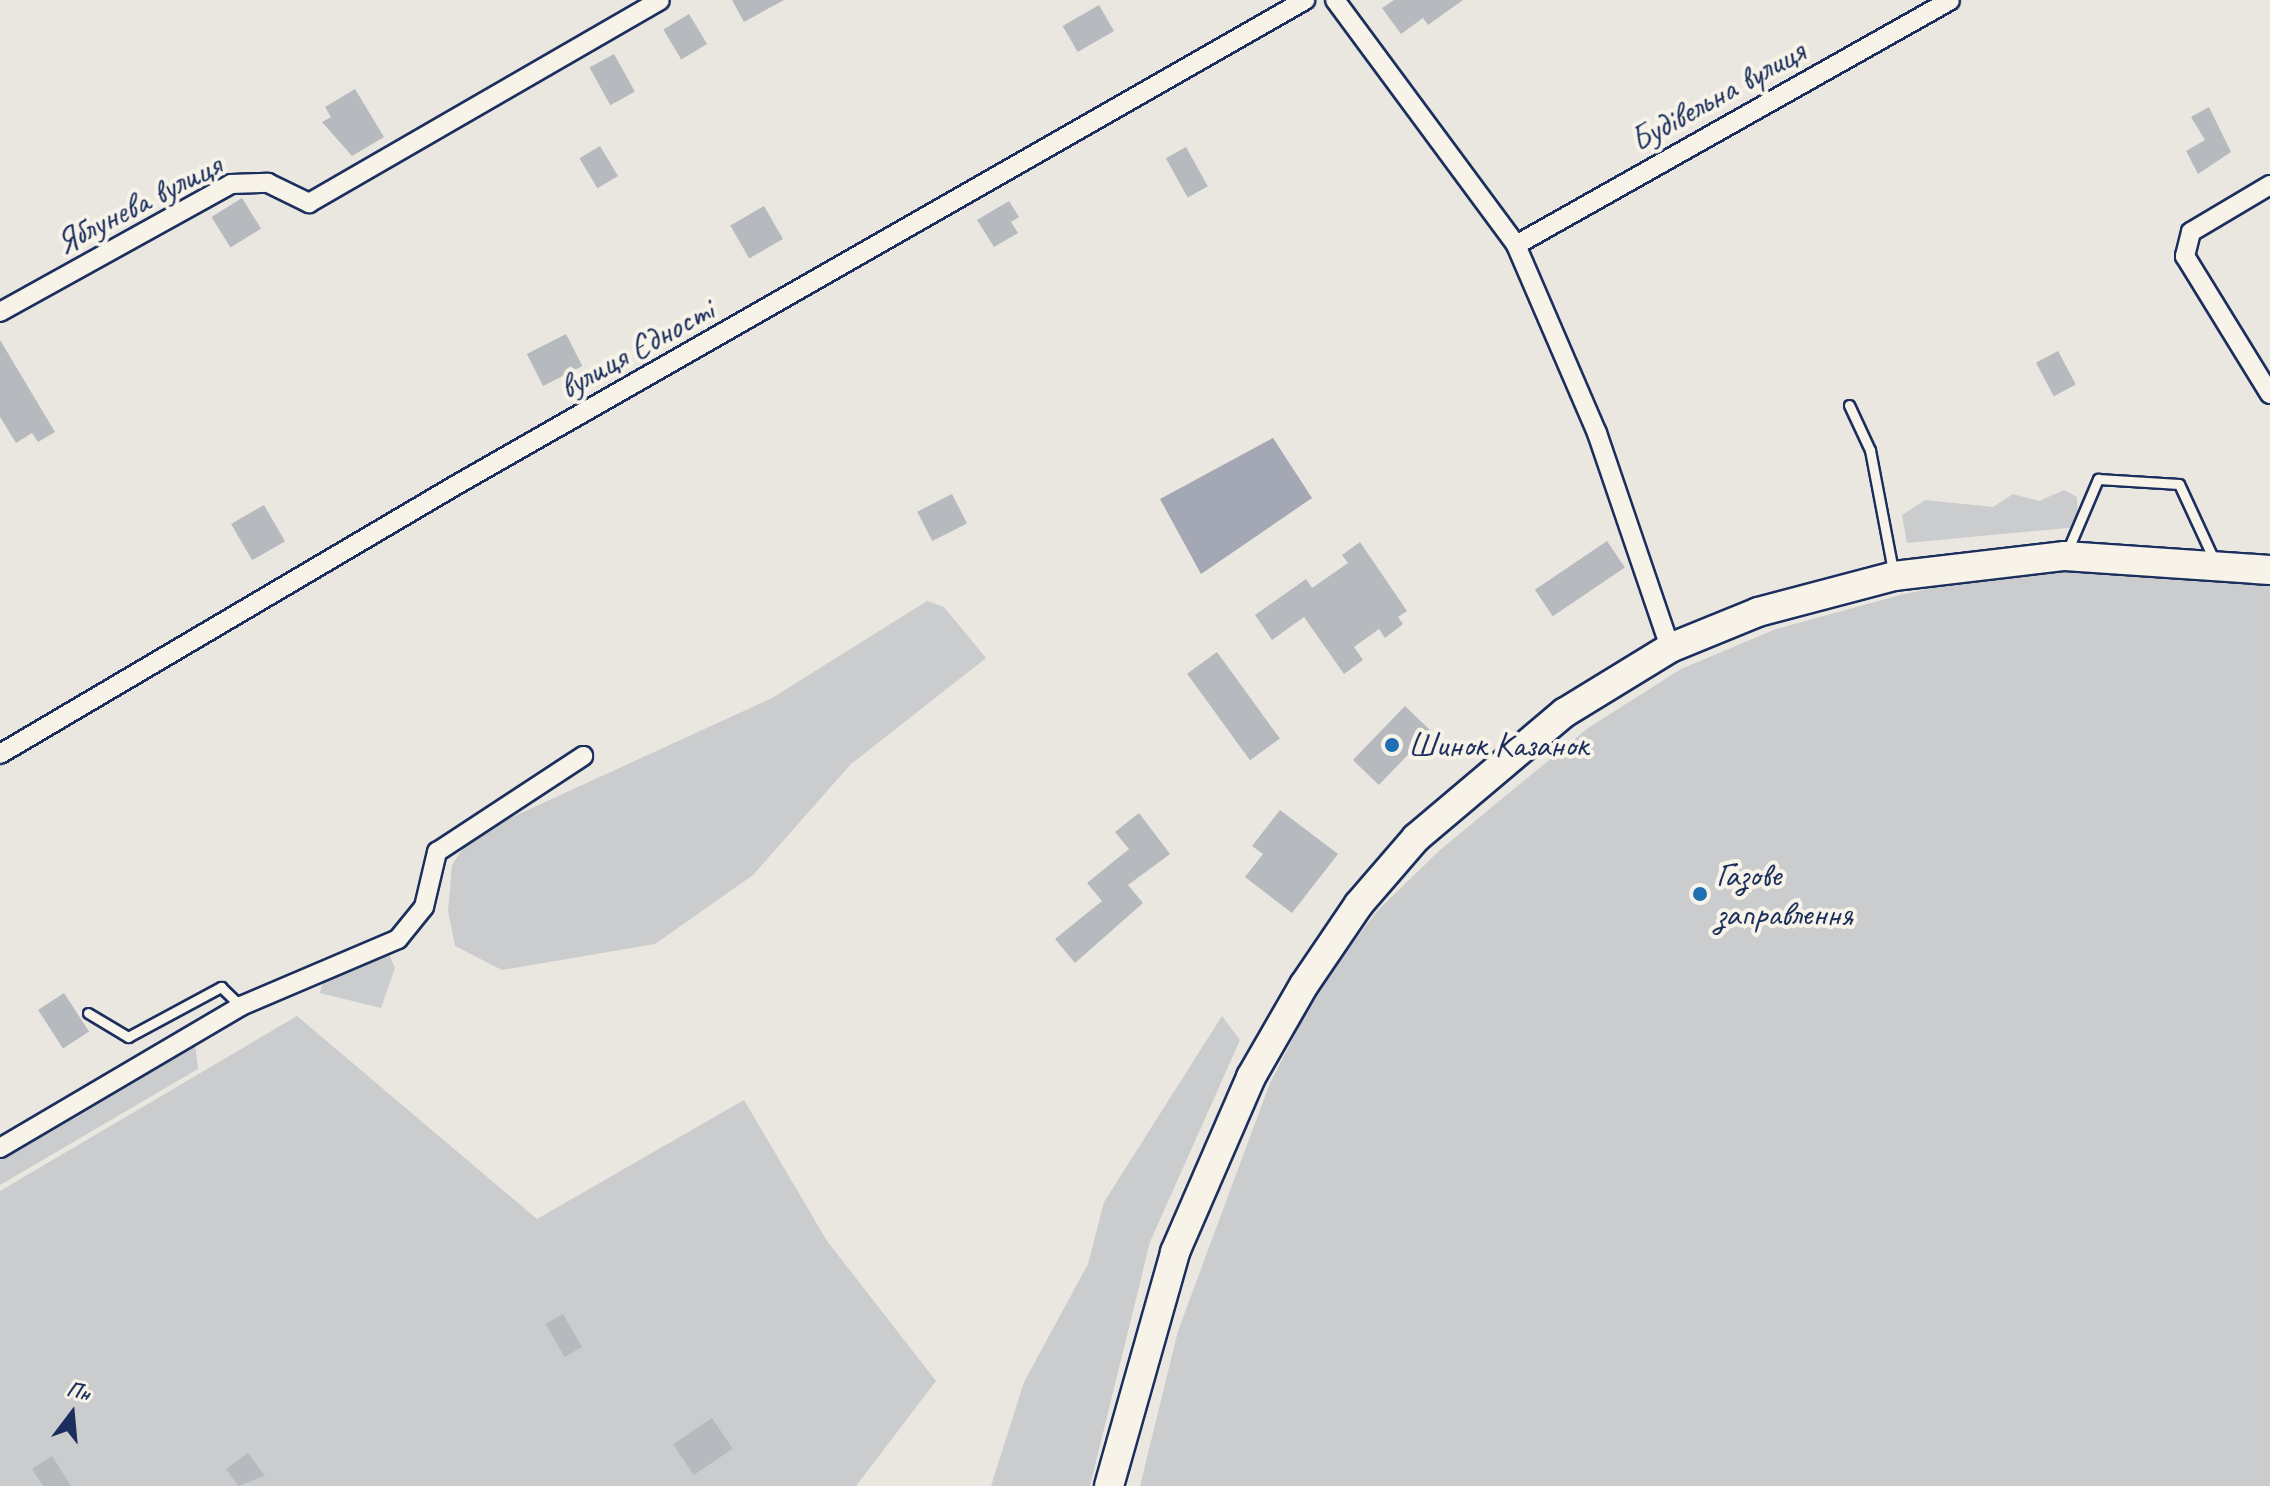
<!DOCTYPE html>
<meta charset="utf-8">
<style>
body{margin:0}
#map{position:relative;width:2270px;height:1486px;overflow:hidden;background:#eae7e0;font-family:Caveat,sans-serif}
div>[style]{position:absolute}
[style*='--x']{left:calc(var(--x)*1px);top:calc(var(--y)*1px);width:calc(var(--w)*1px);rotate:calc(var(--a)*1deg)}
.green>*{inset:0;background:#cbcccd}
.water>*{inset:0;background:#a3a8b4}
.building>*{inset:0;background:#b6babf;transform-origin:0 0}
.roads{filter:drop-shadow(2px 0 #1b2f5e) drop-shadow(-2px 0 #1b2f5e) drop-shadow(0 2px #1b2f5e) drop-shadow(0 -2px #1b2f5e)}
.lane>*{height:9px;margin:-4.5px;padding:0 4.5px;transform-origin:4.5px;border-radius:4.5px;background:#f7f3e8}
.street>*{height:18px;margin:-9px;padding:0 9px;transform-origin:9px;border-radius:9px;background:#f7f3e8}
.primary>*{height:28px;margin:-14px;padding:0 14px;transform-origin:14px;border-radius:14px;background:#f7f3e8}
.dots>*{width:22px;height:22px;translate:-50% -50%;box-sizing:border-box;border:4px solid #f7f3e8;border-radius:50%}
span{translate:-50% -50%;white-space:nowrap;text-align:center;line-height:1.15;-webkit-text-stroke:8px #f7f3e8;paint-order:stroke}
.street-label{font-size:34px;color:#1b2f5e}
.poi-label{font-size:34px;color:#1b2f5e}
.left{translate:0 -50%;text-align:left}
.north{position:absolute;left:32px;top:1374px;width:80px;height:80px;-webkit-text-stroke:6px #f7f3e8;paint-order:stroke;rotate:16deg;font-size:22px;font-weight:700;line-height:32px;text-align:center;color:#1b2f5e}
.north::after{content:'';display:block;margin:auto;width:28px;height:36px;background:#1b2f5e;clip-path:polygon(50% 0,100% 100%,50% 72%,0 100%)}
</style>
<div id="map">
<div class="green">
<i style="clip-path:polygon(2064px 490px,2077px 497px,2078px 527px,1907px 543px,1902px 515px,1925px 500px,1993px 507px,2013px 494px,2039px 501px)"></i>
<i style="clip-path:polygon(2069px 571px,2270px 582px,2270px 1486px,1140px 1486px,1178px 1331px,1270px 1083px,1319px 988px,1377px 911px,1440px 850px,1588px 728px,1681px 669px,1776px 629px,1904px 594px,1987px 576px)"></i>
<i style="clip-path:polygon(927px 601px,944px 607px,986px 658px,851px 764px,753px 875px,655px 944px,502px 970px,455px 946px,448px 911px,452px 865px,471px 836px,772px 698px)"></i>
<i style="clip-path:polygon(350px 949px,388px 952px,395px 968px,381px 1008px,320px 993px,327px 965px)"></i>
<i style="clip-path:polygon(297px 1016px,537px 1219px,744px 1100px,827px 1241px,936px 1381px,856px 1486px,0 1486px,0 1191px)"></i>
<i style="clip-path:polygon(1222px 1016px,1240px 1040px,1150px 1242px,1090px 1486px,991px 1486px,1024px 1382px,1088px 1264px,1104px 1202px)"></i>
<i style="clip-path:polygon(195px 1043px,198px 1069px,0 1185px,0 1156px)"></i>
</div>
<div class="water">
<i style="clip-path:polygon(1273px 438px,1312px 498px,1201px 574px,1160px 499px)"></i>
</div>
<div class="building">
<i style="clip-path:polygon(732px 0,784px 0,744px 22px)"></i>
<i style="clip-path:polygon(1394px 0,1463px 0,1428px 25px,1423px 18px,1401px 34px,1382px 8px)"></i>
<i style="left:1099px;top:5px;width:30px;height:42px;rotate:60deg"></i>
<i style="left:689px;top:14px;width:35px;height:30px;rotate:59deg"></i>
<i style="left:614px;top:54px;width:43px;height:28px;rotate:61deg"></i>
<i style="clip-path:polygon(355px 89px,384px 137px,352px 156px,322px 122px,331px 117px,325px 107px)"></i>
<i style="clip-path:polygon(2209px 107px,2231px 152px,2198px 174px,2186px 151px,2205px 140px,2191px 117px)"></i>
<i style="left:600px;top:146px;width:35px;height:24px;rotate:59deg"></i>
<i style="left:1186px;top:147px;width:45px;height:23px;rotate:61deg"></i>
<i style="left:242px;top:198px;width:36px;height:36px;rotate:58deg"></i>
<i style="clip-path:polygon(1009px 201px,1019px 217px,1011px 222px,1018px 233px,994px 247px,977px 220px)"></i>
<i style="left:764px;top:206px;width:38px;height:39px;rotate:60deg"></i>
<i style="left:566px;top:334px;width:36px;height:44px;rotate:63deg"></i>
<i style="clip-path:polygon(0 340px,55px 432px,38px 442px,32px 433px,16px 443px,0 417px)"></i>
<i style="left:2058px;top:351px;width:38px;height:25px;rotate:62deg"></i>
<i style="left:952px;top:494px;width:33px;height:39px;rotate:63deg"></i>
<i style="left:264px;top:505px;width:42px;height:38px;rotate:60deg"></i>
<i style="left:1607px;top:541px;width:32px;height:87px;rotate:56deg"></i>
<i style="clip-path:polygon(1360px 542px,1407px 611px,1398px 617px,1403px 624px,1385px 638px,1379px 629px,1354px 647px,1363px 660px,1344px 674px,1304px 617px,1272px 640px,1255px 615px,1306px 579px,1312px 588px,1348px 563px,1342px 555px)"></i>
<i style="left:1217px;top:652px;width:107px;height:37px;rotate:54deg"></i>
<i style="left:1405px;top:706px;width:36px;height:75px;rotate:44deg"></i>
<i style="clip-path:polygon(1280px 810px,1338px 854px,1292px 913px,1245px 877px,1263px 854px,1252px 846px)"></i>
<i style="clip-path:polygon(1139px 813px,1170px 854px,1128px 885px,1143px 903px,1075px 963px,1055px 939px,1102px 901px,1087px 883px,1129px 849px,1115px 832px)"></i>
<i style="left:64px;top:993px;width:46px;height:31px;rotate:57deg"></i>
<i style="left:563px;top:1314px;width:38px;height:20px;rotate:60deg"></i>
<i style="left:712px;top:1418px;width:37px;height:47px;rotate:56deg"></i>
<i style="clip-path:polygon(248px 1453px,265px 1476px,238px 1486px,226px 1469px)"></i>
<i style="clip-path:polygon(52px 1456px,71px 1486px,43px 1486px,32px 1469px)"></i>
</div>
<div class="roads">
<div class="lane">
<i style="--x:1849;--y:405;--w:50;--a:65"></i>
<i style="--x:1870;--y:450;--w:123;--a:79.2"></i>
<i style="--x:2066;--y:554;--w:82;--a:-66.9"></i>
<i style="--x:2098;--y:479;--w:81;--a:3.5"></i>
<i style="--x:2179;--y:484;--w:86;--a:65.2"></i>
<i style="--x:88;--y:1013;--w:47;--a:31"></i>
<i style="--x:128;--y:1037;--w:106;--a:-28.3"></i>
<i style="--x:221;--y:987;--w:28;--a:44"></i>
</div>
<div class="street">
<i style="--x:1335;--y:0;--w:305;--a:53.5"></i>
<i style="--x:1516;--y:245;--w:205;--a:66.7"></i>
<i style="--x:1597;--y:433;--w:227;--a:71.2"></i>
<i style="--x:2270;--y:185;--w:92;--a:149.3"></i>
<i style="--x:2191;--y:232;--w:25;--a:104"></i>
<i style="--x:2185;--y:256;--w:162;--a:58.4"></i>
<i style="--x:1516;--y:245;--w:498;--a:-29.4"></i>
<i style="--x:0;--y:312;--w:264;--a:-29"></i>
<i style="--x:231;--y:184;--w:37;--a:-2"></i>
<i style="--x:268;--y:183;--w:46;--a:26"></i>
<i style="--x:309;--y:203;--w:405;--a:-30"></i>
<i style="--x:0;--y:754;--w:524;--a:-30.53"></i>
<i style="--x:451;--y:488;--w:984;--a:-29.74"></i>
<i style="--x:0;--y:1148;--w:280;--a:-30.5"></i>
<i style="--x:241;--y:1006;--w:171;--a:-23.1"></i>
<i style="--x:398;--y:939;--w:41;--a:-50.9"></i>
<i style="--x:424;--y:907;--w:57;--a:-76.7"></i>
<i style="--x:437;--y:852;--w:175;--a:-33.3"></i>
</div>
<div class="primary">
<i style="--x:1109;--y:1486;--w:243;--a:-74.2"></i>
<i style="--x:1175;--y:1252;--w:191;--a:-66.5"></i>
<i style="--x:1251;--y:1077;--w:106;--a:-60.1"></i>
<i style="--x:1304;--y:985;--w:98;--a:-55.8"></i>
<i style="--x:1359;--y:904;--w:87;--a:-49.2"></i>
<i style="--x:1416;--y:838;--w:194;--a:-40.2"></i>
<i style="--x:1564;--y:713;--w:124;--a:-31.5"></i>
<i style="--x:1670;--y:648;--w:95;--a:-22.2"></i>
<i style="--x:1758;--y:612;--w:141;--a:-14.8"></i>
<i style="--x:1894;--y:576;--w:172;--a:-6.7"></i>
<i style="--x:2065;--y:556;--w:205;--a:3.9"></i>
</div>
</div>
<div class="dots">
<i style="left:1392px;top:745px;background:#1f6fb2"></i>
<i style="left:1700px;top:894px;background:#1f6fb2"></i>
</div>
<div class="street-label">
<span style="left:1717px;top:95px;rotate:-29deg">Будівельна вулиця</span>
<span style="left:138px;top:203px;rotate:-27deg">Яблунева вулиця</span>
<span style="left:636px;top:348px;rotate:-29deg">вулиця Єдності</span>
</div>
<div class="poi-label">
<span class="left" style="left:1408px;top:745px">Шинок Казанок</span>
<span class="left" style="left:1716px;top:894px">Газове<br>заправлення</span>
</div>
<div class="north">Пн</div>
</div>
